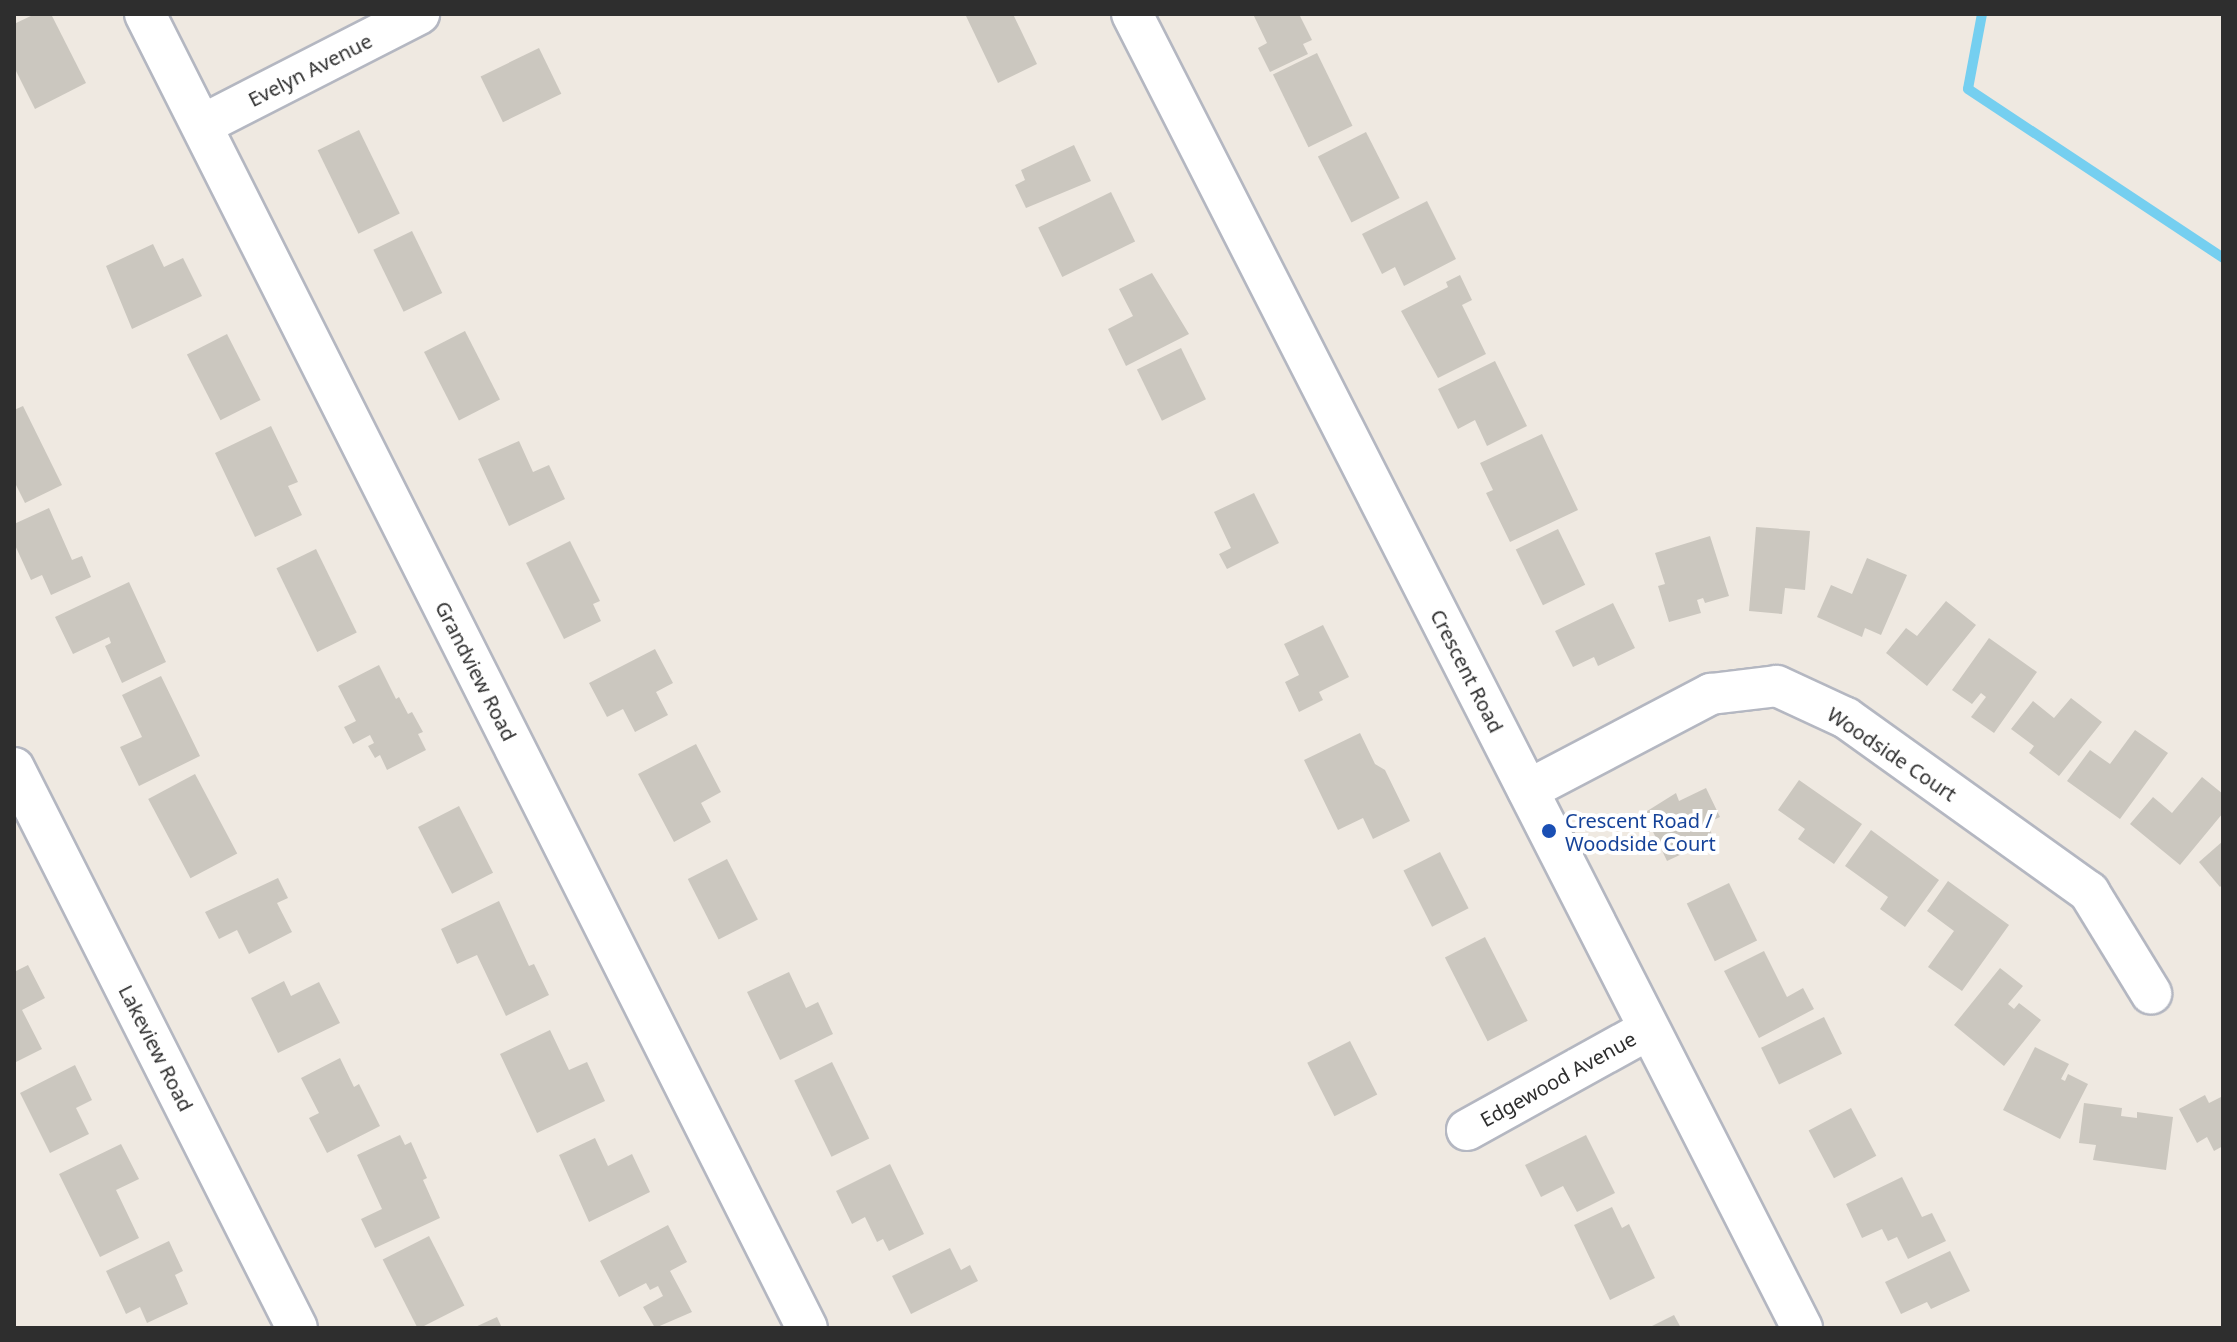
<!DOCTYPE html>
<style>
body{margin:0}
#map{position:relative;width:2237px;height:1342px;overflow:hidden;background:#efe9e1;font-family:"Noto Sans",sans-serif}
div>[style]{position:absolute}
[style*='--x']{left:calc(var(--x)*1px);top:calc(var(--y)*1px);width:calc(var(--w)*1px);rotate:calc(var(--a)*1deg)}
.stream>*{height:10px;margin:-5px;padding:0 5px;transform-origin:5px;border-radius:5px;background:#75cff0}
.building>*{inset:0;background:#cbc7bf;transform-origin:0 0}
.roads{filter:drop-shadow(2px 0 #b4b7c1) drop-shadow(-2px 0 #b4b7c1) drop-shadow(0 2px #b4b7c1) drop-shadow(0 -2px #b4b7c1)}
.minor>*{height:40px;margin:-20px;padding:0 20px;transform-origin:20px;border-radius:20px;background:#fff}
.dots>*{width:22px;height:22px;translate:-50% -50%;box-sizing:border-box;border:4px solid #fff;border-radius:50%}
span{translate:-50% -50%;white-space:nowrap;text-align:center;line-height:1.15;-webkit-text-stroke:8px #fff;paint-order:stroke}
.street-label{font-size:20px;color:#2e2e2e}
.transit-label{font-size:20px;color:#164399}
.left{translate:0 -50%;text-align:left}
.frame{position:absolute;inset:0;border:16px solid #2e2e2e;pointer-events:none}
</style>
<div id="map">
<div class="stream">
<i style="--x:1982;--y:14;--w:76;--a:100.6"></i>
<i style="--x:1968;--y:89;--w:306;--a:33.5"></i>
</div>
<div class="building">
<i style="clip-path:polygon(35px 14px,51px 14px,86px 83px,35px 109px,14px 67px,14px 24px)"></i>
<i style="clip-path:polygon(970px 14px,1013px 14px,1037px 64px,998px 83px,966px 16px)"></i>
<i style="clip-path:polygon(1253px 14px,1299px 14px,1312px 40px,1303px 44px,1308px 54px,1270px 72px,1258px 48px,1267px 43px)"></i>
<i style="left:539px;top:48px;width:51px;height:65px;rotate:64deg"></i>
<i style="left:1317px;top:53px;width:81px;height:49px;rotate:64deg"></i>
<i style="left:359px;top:130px;width:93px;height:46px;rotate:64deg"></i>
<i style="left:1366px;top:132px;width:74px;height:54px;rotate:63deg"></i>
<i style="clip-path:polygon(1074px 145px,1091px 181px,1026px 208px,1015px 185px,1025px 180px,1021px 170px)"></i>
<i style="left:1111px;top:192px;width:55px;height:81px;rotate:64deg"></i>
<i style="clip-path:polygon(1427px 201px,1456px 259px,1404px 286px,1395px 267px,1382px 274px,1362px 234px)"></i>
<i style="left:412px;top:231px;width:69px;height:43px;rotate:64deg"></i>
<i style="clip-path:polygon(153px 244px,164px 267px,183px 258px,202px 296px,132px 329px,106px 266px)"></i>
<i style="clip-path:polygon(1152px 273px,1189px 334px,1126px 366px,1108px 329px,1133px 316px,1119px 289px)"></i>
<i style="clip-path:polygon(1460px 275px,1472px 300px,1462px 305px,1486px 354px,1438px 378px,1401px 311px,1448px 287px,1446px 282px)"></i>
<i style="left:465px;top:331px;width:77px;height:46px;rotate:63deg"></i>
<i style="left:227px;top:334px;width:74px;height:45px;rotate:63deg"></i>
<i style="left:1181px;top:348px;width:57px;height:49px;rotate:64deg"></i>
<i style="clip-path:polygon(1495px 361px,1527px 426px,1487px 446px,1475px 420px,1458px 429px,1438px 389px)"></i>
<i style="clip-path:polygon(23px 406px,62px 485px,25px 503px,14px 481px,14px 410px)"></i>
<i style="clip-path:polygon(271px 426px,298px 482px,288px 486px,302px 515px,255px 537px,215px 453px)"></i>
<i style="clip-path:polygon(1542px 434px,1578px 510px,1510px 542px,1486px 493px,1493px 490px,1480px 463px)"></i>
<i style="clip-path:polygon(519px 441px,533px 472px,549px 465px,565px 499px,509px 526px,478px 459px)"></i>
<i style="clip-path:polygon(1254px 493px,1279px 543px,1227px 569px,1219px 554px,1231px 548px,1214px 512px)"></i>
<i style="clip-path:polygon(49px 508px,72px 560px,82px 556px,91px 577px,51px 595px,42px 575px,31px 580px,14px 543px,14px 524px)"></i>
<i style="clip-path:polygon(1756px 527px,1810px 531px,1805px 590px,1785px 588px,1782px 614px,1749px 611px)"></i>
<i style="left:1558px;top:529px;width:62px;height:47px;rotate:64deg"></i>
<i style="clip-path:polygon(1710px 536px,1729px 596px,1705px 603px,1703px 598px,1697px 600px,1701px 613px,1669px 622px,1658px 586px,1665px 584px,1655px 553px)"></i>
<i style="clip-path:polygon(570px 541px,600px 601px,593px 604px,601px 621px,564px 639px,526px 563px)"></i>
<i style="left:316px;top:549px;width:93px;height:44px;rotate:64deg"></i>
<i style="clip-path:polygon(1867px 558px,1907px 575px,1881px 635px,1865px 628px,1862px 637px,1817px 617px,1831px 585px,1852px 594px)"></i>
<i style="clip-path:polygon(129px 582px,166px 662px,122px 683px,105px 646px,111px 643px,109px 637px,73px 654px,55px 617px)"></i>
<i style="clip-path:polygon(1946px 601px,1976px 625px,1927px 686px,1886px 653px,1906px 628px,1917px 636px)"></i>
<i style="clip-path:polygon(1613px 603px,1635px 648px,1598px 666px,1594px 657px,1573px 667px,1555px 631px)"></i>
<i style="clip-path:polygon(1323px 625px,1349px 677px,1319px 692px,1323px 700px,1299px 712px,1285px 682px,1299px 675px,1284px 644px)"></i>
<i style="clip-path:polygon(1989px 638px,2037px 672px,1994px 733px,1971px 717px,1986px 697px,1981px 693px,1972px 704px,1952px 690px)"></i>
<i style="clip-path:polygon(655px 649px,673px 683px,656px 692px,668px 715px,635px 732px,623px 709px,607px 717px,589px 683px)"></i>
<i style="clip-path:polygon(379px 665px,396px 699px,399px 697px,408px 714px,412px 712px,423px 732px,418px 734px,426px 750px,387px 770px,380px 755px,375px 758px,368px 746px,374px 743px,370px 735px,353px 744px,344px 727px,356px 721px,338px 686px)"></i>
<i style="clip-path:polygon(161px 676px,200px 756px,139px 786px,120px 747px,142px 737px,122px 695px)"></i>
<i style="clip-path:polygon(2071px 698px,2102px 722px,2059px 776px,2029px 753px,2034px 746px,2011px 729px,2033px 701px,2054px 718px)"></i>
<i style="clip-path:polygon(2135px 730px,2168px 753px,2120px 819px,2067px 781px,2090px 750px,2110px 764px)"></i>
<i style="clip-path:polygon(1360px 733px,1375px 764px,1385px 770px,1410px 821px,1373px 839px,1363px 818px,1338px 830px,1304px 760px)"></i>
<i style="clip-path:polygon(696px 744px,721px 792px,701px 803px,711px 822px,674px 842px,638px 774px)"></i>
<i style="left:195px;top:774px;width:90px;height:53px;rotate:62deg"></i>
<i style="clip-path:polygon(2202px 777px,2223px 794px,2223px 813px,2180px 865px,2130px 824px,2153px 797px,2172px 813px)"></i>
<i style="clip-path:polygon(1799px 780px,1862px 824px,1834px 864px,1798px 839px,1805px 829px,1778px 810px)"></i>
<i style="clip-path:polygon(1706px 788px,1720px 817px,1707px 823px,1714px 839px,1667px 861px,1644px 813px,1676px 793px,1679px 801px)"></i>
<i style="left:459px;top:806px;width:75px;height:46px;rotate:63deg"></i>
<i style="clip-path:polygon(1871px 830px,1939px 880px,1905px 927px,1880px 909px,1888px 897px,1845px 866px)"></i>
<i style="clip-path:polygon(2223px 841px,2223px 884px,2220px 887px,2199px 862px)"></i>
<i style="left:1440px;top:852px;width:63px;height:41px;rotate:63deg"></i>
<i style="left:727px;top:859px;width:68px;height:44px;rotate:63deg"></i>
<i style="clip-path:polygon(278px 878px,288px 898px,277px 903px,292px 932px,249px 954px,237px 930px,219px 939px,205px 912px)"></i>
<i style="clip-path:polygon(1948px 881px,2009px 925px,1962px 991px,1928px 967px,1954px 931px,1927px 911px)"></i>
<i style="left:1729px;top:883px;width:64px;height:47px;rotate:64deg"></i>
<i style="clip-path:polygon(499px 901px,529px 966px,534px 964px,549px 995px,506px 1016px,477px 955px,457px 964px,441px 929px)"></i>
<i style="left:1485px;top:937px;width:94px;height:45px;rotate:63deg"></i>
<i style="clip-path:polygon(1764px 951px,1787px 997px,1803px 988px,1814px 1009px,1759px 1038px,1724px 971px)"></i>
<i style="clip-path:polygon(28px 965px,45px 998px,22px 1010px,42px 1049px,14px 1063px,14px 972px)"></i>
<i style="clip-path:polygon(2000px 968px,2023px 986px,2008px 1004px,2014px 1009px,2019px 1003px,2041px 1020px,2004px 1066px,1954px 1025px)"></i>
<i style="clip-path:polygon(789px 972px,806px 1008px,818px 1002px,833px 1034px,780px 1060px,747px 992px)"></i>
<i style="clip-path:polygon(284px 981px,291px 996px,319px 982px,340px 1023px,278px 1053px,251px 998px)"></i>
<i style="left:1824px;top:1017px;width:41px;height:70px;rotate:64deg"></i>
<i style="clip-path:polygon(550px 1030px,569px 1070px,587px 1062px,605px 1101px,537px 1133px,500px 1054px)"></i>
<i style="left:1350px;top:1041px;width:60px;height:48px;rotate:63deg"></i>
<i style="clip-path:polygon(2035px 1047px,2069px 1064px,2061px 1079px,2065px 1081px,2068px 1074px,2088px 1084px,2060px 1139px,2003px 1110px)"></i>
<i style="clip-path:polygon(340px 1058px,354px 1087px,359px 1084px,380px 1126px,327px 1153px,309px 1118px,319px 1113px,301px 1078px)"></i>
<i style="left:832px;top:1062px;width:85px;height:42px;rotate:64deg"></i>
<i style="clip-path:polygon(75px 1065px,92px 1100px,76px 1108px,89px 1134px,50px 1153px,20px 1093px)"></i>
<i style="clip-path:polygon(2205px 1095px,2209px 1103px,2223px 1096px,2223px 1146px,2214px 1151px,2207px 1137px,2197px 1143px,2179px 1109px)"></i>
<i style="clip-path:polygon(2084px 1103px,2122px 1108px,2121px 1116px,2137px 1118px,2137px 1112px,2173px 1117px,2166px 1170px,2093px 1160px,2096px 1145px,2079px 1143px)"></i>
<i style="left:1851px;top:1108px;width:54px;height:48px;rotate:62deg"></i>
<i style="clip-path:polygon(400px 1135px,405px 1145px,411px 1142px,427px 1178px,423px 1180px,440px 1218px,375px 1248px,361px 1219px,382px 1209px,357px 1155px)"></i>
<i style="clip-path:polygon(1586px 1135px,1615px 1193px,1577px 1212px,1563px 1186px,1541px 1197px,1525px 1165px)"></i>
<i style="clip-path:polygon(595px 1138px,608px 1166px,632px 1154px,650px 1192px,589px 1222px,559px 1155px)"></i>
<i style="clip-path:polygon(121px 1144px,139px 1179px,116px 1190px,139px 1238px,100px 1257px,59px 1174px)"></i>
<i style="clip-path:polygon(890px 1164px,924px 1234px,889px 1251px,883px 1239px,877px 1242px,865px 1217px,852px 1224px,836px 1191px)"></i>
<i style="clip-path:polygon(1902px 1177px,1922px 1217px,1932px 1213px,1946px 1241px,1908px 1259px,1897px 1237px,1888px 1241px,1882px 1229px,1862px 1238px,1846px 1204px)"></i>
<i style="clip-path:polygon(1612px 1207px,1622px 1228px,1629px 1224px,1655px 1278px,1610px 1300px,1574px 1225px)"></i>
<i style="clip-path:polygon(668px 1225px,687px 1262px,670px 1271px,692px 1312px,655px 1328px,643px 1307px,663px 1296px,658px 1286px,650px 1290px,646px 1283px,619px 1297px,600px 1261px)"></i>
<i style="left:429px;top:1236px;width:78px;height:52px;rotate:63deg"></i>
<i style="clip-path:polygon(169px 1241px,183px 1271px,175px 1275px,188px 1304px,147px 1323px,140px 1307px,126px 1314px,106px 1271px)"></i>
<i style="clip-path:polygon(950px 1248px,961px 1270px,970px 1265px,978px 1281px,911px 1314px,892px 1276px)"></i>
<i style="clip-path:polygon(1950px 1251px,1970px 1291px,1931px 1309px,1927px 1302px,1901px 1314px,1885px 1282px)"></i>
<i style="clip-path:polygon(1674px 1315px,1681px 1328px,1648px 1328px)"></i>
<i style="clip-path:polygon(497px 1317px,502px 1328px,473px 1328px)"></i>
</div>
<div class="roads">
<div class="minor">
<i style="--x:145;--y:14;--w:1471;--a:63.26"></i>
<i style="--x:1132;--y:14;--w:1475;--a:62.98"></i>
<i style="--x:202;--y:125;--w:244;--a:-27.1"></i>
<i style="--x:14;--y:768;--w:627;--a:63.19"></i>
<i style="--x:1528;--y:790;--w:207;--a:-27.7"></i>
<i style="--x:1711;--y:694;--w:66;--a:-6.9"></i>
<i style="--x:1777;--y:686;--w:76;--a:24.9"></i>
<i style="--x:1846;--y:718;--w:299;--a:35.6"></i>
<i style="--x:2089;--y:892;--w:119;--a:58.5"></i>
<i style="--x:1467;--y:1130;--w:208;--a:-29"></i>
</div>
</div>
<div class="dots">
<i style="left:1549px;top:831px;background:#1a4fb4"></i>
</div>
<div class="street-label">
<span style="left:310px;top:70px;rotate:-27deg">Evelyn Avenue</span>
<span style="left:476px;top:671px;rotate:63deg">Grandview Road</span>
<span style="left:1467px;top:671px;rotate:63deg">Crescent Road</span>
<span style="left:1892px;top:754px;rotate:34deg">Woodside Court</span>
<span style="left:156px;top:1048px;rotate:63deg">Lakeview Road</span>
<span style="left:1558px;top:1079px;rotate:-29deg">Edgewood Avenue</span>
</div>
<div class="transit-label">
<span class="left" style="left:1565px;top:832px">Crescent Road /<br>Woodside Court</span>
</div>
<div class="frame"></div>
</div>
